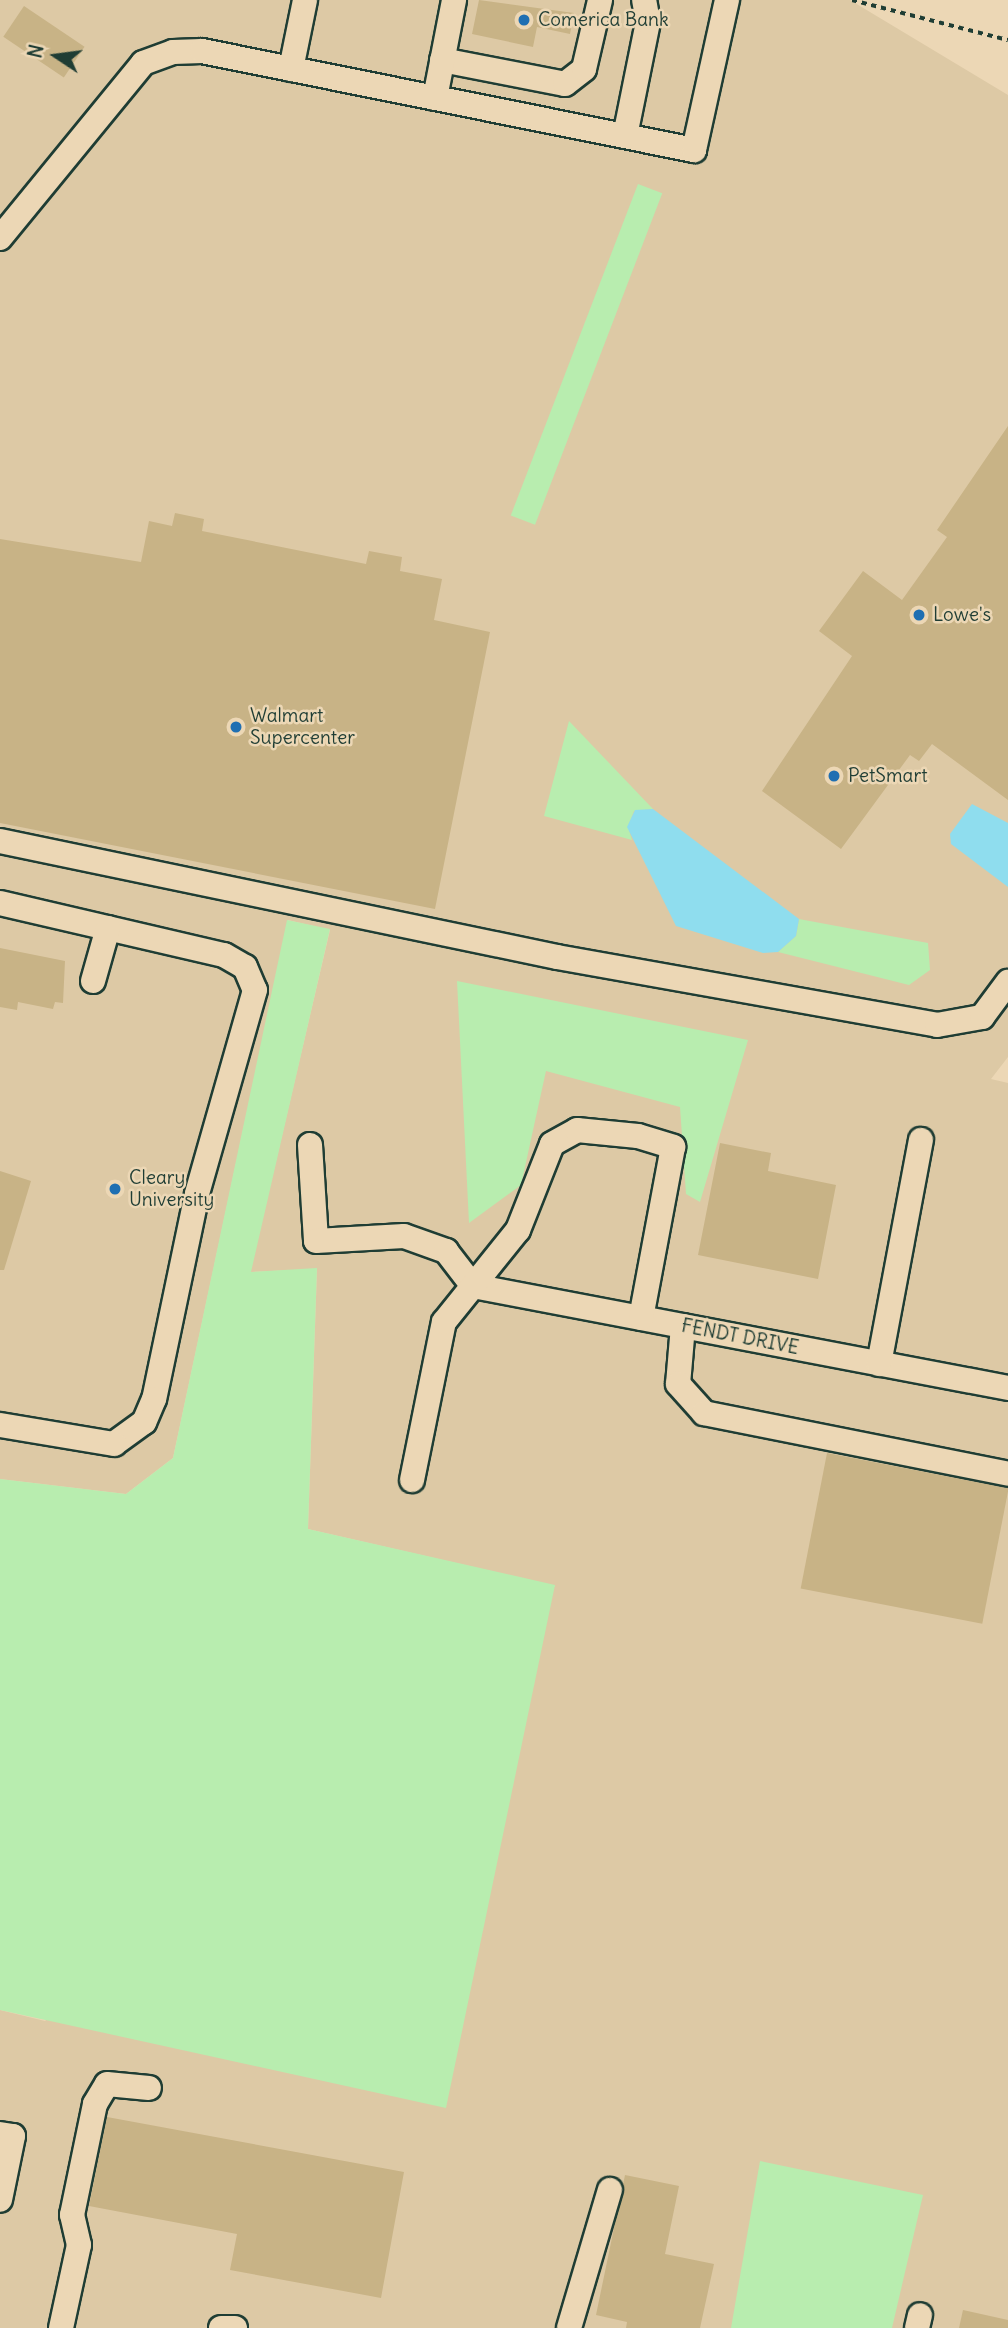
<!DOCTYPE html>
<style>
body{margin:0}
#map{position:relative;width:1008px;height:2328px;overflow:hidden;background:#ecd7b5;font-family:Delius,sans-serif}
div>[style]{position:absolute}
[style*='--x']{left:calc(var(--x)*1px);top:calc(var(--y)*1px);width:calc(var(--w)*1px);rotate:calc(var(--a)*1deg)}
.built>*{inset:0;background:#ddc9a5}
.green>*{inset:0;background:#b8edaf;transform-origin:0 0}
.water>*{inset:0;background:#8fddee}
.building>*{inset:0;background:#c8b386;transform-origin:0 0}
.path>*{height:3.5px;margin-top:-1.75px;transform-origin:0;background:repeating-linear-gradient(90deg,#1f3d34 0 5px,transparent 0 10px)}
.roads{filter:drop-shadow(2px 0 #1f3d34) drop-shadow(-2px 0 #1f3d34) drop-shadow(0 2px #1f3d34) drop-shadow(0 -2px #1f3d34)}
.minor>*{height:24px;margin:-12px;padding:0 12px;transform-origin:12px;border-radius:12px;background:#ecd7b5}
.dots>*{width:19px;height:19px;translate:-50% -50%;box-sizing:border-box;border:4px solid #ecd7b5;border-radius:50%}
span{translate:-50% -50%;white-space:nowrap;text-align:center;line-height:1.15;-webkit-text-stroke:5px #ecd7b5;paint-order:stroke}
.poi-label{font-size:19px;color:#1f3d34}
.left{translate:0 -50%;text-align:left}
.street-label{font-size:19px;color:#1f3d34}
.north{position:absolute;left:21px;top:21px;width:70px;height:70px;-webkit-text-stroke:5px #ecd7b5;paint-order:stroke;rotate:283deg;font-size:19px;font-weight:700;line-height:28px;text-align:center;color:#1f3d34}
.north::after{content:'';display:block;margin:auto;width:24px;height:32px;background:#1f3d34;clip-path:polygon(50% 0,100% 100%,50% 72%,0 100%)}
</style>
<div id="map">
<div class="built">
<i style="clip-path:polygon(0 0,850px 0,1008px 95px,1008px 1057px,991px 1079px,1008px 1083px,1008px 2328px,0 2328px,0 2010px,45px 2021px,555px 1586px,308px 1529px,317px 1269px,250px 1272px,330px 930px,288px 920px,173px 1458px,126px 1494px,0 1479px)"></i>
</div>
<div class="green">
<i style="left:638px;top:184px;width:26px;height:355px;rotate:21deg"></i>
<i style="clip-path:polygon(569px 721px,653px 809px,634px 811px,628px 827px,632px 840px,544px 816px)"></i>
<i style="clip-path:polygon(799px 919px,928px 943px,930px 970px,909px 985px,778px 952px,796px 936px)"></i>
<i style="clip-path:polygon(287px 920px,330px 929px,251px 1272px,317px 1268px,308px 1529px,555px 1585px,446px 2108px,0 2010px,0 1479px,126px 1494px,173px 1458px)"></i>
<i style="clip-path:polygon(457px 981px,748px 1040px,700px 1202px,686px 1194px,680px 1107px,546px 1071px,521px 1185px,469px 1223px)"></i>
<i style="clip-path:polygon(760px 2161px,923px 2195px,892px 2328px,731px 2328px)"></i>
</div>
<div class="water">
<i style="clip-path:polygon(972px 804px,1008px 823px,1008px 887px,951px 844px,950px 834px)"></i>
<i style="clip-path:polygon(653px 809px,799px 919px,796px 936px,778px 952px,763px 953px,676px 926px,627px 827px,635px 810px)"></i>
</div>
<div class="building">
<i style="clip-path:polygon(479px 0,574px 13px,570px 34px,537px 27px,533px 47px,472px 34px)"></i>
<i style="left:24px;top:6px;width:73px;height:37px;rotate:34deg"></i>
<i style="clip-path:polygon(1008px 426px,1008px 800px,932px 744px,919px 761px,910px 755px,841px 849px,762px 791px,852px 656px,819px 631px,863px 571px,902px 600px,947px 537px,937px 530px)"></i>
<i style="clip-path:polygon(175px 513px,204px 519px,202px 531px,366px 564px,369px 551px,402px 557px,400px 571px,442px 579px,434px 620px,490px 632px,435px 909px,0 823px,0 539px,141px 562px,149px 521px,172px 526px)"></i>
<i style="clip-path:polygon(0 948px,65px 961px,63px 1003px,55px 1002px,53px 1009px,18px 1002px,17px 1010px,0 1007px)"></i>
<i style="clip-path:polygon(720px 1143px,771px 1153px,768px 1171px,836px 1185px,818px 1279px,698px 1255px)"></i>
<i style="clip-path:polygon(0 1171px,31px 1181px,4px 1270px,0 1270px)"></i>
<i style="left:827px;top:1453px;width:185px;height:138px;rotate:11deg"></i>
<i style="clip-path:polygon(107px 2117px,404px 2172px,381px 2298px,230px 2270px,237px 2234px,89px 2206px)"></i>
<i style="clip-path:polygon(625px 2175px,679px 2186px,665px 2254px,714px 2264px,700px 2328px,626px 2328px,627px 2322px,596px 2315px)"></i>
<i style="clip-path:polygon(963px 2310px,1008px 2320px,1008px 2328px,959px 2328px)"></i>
</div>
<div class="path">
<i style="--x:852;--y:0;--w:161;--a:14.4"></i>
</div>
<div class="roads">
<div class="minor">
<i style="--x:442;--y:60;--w:125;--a:11"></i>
<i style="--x:565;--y:84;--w:24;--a:-38"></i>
<i style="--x:584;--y:69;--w:71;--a:-76.9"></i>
<i style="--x:291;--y:69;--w:70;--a:-78.5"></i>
<i style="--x:435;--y:98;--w:100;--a:-79"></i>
<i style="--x:625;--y:136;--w:116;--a:-78.6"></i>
<i style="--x:648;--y:22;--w:22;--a:-100"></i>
<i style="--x:0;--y:238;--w:226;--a:-50.7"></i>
<i style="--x:143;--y:63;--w:32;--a:-20"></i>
<i style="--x:173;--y:52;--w:29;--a:-2"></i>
<i style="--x:202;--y:51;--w:502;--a:11.38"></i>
<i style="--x:694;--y:150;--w:154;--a:-77.6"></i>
<i style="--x:0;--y:841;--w:569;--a:11.76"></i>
<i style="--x:557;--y:957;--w:386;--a:10.1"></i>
<i style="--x:937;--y:1025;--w:46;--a:-10.1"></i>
<i style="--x:982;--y:1017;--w:44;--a:-53.4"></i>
<i style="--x:0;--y:903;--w:230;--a:13.1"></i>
<i style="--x:224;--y:955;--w:24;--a:30"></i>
<i style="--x:245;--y:967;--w:25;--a:67"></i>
<i style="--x:255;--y:990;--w:212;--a:105.9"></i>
<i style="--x:197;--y:1194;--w:209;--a:101.8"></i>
<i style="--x:154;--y:1399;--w:25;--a:113"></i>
<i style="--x:144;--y:1422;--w:37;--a:144"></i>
<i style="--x:114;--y:1444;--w:116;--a:-170.5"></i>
<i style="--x:93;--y:981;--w:55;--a:-74.2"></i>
<i style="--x:310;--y:1145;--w:96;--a:86.4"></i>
<i style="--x:316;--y:1241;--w:88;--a:-3.3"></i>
<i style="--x:404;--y:1236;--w:45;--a:19.7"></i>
<i style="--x:446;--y:1251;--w:44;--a:52.4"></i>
<i style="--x:473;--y:1286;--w:545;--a:10.79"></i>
<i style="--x:683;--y:1326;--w:58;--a:94.9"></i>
<i style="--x:678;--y:1384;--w:39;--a:48"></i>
<i style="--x:704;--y:1413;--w:310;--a:11.3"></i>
<i style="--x:879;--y:1364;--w:228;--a:-79.4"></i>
<i style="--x:412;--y:1480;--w:161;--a:-78.6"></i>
<i style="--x:444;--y:1322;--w:118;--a:-51.2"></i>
<i style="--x:518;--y:1230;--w:92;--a:-68.4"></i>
<i style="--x:552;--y:1144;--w:29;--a:-29"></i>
<i style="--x:577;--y:1130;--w:61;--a:5.6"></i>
<i style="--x:638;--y:1136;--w:37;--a:17"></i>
<i style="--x:673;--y:1147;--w:174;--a:100.6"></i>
<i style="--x:0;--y:2134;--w:13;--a:9"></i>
<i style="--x:13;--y:2136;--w:65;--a:101.5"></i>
<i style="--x:61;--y:2328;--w:85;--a:-77.8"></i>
<i style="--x:79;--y:2245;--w:31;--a:-103"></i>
<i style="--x:72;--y:2215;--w:113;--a:-78.3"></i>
<i style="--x:95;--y:2104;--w:23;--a:-59"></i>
<i style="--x:107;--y:2084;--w:42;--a:5.4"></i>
<i style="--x:221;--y:2328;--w:14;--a:0"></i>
<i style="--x:569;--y:2328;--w:144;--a:-73.5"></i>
<i style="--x:917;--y:2328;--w:13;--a:-77"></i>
</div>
</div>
<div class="dots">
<i style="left:524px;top:20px;background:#1f6fb2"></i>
<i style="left:919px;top:615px;background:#1f6fb2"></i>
<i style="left:236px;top:727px;background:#1f6fb2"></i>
<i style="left:834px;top:776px;background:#1f6fb2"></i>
<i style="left:115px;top:1189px;background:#1f6fb2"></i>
</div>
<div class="poi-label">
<span class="left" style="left:538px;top:20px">Comerica Bank</span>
<span class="left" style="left:933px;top:615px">Lowe's</span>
<span class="left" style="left:250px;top:727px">Walmart<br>Supercenter</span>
<span class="left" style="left:848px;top:776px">PetSmart</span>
<span class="left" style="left:129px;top:1189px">Cleary<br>University</span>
</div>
<div class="street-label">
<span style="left:740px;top:1337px;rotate:11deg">FENDT DRIVE</span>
</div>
<div class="north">N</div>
</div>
